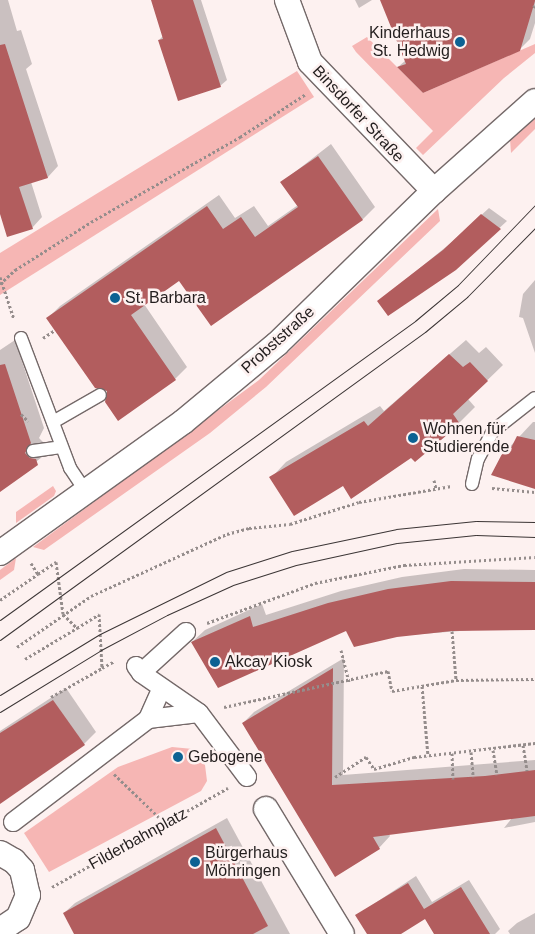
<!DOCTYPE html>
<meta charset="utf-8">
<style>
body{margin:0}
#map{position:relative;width:535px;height:934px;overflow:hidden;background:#fdf1f0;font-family:Helvetica,sans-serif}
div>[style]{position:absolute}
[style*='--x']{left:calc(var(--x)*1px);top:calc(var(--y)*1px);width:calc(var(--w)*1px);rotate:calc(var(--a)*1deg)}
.green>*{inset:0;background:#f6b6b4}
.shadow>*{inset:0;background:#0003}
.building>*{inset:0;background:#b25d5e}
.path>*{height:3px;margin-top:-1.5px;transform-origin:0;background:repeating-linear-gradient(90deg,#958d8c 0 2.5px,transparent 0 5px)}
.roads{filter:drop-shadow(1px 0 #746969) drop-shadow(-1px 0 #746969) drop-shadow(0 1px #746969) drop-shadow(0 -1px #746969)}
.service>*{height:12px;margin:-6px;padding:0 6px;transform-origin:6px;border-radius:6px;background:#fff}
.pedestrian>*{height:18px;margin:-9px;padding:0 9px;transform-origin:9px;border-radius:9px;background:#fff}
.minor>*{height:24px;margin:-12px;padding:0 12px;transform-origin:12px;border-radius:12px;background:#fff}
.tram>*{height:1px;margin:-0.5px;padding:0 0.5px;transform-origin:0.5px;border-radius:0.5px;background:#3b3535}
.dots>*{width:14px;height:14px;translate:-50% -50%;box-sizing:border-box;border:2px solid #fdf1f0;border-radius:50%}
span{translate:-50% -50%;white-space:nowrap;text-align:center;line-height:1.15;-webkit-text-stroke:5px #fdf1f0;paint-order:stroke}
.poi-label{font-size:16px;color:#231e1e}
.right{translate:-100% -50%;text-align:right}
.left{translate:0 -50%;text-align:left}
.street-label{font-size:16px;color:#231e1e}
</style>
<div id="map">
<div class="green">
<i style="clip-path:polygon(367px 37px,423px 93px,535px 44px,535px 53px,504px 78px,423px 155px,416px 148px,433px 131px,356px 52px,352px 46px)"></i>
<i style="clip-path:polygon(297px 71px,314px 97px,0 295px,0 253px)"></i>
<i style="clip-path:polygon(535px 117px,535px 129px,511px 153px,510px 139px)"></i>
<i style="clip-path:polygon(438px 209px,440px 221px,266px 387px,210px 433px,44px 550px,33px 547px,259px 380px)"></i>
<i style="clip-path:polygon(53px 486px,56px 491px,54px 496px,16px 523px,16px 512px)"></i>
<i style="clip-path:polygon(16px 558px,14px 570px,0 580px,0 570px)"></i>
<i style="clip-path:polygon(172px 747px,193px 749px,205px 765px,207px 781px,201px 791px,49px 872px,24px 833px,118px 767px)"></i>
</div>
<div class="shadow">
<i style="clip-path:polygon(0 0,8px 0,17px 31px,21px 30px,32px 64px,26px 69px,58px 166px,48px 177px,31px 182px,42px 217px,32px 228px,0 210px)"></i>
<i style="clip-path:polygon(153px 0,201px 0,227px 80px,220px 86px,159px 40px,163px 36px)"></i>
<i style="clip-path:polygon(355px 0,372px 0,359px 8px)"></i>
<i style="clip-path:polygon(381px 0,535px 0,535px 23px,530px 39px,519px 50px,398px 67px,406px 60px)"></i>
<i style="clip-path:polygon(331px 144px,375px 207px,363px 219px,211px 325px,179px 279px,144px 304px,187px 367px,175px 379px,108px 390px,48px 318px,60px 306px,219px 195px,235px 218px,254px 206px,268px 226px,298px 205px,282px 182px)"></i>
<i style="clip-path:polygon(489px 208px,507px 221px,455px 269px,379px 301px,452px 242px)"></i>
<i style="clip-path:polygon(535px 280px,535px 353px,523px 318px,519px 317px,523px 294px)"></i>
<i style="clip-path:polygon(15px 340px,44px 428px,39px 438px,51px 450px,0 490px,0 350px)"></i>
<i style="clip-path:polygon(466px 340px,479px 353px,486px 347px,503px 365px,468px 399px,475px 407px,459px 423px,411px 456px,343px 484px,271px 478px,286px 462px,380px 406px,384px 411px)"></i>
<i style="clip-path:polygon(533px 422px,535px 422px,535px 486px,504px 453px)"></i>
<i style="clip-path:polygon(464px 569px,535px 570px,535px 630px,511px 627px,397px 636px,347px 630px,192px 642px,205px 630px,262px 604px,266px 615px,341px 591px,402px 577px)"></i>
<i style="clip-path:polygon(344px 658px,343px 775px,535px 760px,535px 822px,504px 828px,512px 818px,389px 834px,390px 836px,379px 848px,243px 723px,254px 712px)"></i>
<i style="clip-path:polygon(66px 688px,96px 732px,84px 744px,0 803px,0 731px)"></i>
<i style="clip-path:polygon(227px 818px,290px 934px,76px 934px,64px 913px,75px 903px)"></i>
<i style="clip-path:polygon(416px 876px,432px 902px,469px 880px,500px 929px,495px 934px,435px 934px,425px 918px,398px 934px,368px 934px,357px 915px)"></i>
<i style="clip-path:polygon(535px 913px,535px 934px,510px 934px,508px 931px,517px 923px)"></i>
</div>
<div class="building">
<i style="clip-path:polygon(151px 0,193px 0,221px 87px,178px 101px,158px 40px,163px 39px)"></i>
<i style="clip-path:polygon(380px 0,535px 0,535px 1px,520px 51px,423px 93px,397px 67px,406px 64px)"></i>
<i style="clip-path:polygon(5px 44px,48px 178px,19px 187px,33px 229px,7px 237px,0 214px,0 45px)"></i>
<i style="clip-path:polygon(318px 156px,363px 220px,211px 326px,179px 281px,131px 315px,176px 380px,118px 421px,105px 402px,107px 391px,95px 388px,46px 318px,207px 206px,223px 229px,241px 217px,255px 237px,298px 207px,280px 182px)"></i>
<i style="clip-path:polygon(481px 214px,501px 229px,456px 270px,388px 316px,377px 301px,443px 250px)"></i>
<i style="clip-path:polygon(449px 354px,463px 367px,470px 362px,488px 381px,453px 414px,460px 424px,415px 462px,411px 458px,351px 499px,343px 486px,294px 516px,269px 477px,364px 421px,368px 426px)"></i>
<i style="clip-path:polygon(5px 364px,31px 443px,25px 453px,30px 458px,36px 459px,38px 465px,0 492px,0 365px)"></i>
<i style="clip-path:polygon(517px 436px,535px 440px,535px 489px,491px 475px,503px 452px,508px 454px)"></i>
<i style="clip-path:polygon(451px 581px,535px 582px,535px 630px,452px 631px,397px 637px,354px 647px,346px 631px,218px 688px,191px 642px,250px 616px,253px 627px,328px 603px,388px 589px)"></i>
<i style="clip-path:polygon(333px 668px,332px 785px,485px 776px,535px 770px,535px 816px,373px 837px,380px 849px,335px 877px,242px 723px)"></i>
<i style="clip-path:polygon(53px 700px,85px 745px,0 804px,0 733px)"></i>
<i style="clip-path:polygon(216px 828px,268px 926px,253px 934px,74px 934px,63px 913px)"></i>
<i style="clip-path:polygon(408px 883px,424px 909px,461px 887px,490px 934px,434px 934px,425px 919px,401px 934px,367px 934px,355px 915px)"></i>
</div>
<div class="path">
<i style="--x:533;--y:7;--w:2;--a:-27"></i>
<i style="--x:0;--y:277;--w:44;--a:71.6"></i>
<i style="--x:0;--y:284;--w:21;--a:-43"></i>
<i style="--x:15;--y:270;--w:90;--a:-32.3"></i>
<i style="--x:91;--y:222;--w:172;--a:-29.7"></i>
<i style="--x:240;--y:137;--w:79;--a:-33.1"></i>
<i style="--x:43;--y:338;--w:14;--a:-34"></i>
<i style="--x:21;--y:414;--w:10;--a:45"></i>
<i style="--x:434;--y:480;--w:9;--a:77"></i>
<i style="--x:492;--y:488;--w:43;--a:5.3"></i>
<i style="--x:31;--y:563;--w:13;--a:58"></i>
<i style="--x:38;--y:574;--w:22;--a:-34"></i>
<i style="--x:56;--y:562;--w:52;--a:82.3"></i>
<i style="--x:63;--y:614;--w:20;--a:45"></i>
<i style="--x:77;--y:628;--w:26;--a:-32"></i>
<i style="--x:99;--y:614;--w:54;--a:86.8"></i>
<i style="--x:102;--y:668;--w:13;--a:-29"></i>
<i style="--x:0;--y:600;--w:46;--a:-34.4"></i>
<i style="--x:207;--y:623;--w:115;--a:-20.3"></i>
<i style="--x:315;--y:583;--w:91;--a:-11.4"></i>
<i style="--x:404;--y:565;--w:131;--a:-3.5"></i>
<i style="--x:452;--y:631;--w:49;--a:85.3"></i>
<i style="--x:17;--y:647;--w:90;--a:-34.6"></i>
<i style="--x:91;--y:596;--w:149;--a:-24.5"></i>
<i style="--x:227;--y:534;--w:23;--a:-15"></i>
<i style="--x:249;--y:528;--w:41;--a:-5.6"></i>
<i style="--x:290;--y:524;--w:72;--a:-17.7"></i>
<i style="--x:359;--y:502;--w:94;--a:-9.8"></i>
<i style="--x:341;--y:650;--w:33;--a:76"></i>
<i style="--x:25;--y:659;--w:61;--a:-30.8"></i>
<i style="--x:422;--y:686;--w:70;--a:85.1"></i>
<i style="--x:51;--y:697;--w:59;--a:-29.6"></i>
<i style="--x:224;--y:707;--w:168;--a:-12.4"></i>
<i style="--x:388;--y:671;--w:20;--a:79"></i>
<i style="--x:392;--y:691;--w:65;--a:-9.8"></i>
<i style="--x:456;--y:680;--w:79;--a:-0.7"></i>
<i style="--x:523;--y:745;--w:26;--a:81"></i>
<i style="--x:493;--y:750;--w:25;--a:81"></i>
<i style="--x:471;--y:752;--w:25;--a:85"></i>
<i style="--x:452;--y:753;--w:26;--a:88"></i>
<i style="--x:114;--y:774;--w:71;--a:43.9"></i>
<i style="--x:335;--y:777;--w:37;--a:-33"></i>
<i style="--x:366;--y:757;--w:14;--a:56"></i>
<i style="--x:374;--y:769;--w:42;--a:-16.7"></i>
<i style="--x:414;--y:757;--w:122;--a:-6.6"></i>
<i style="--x:52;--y:887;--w:202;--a:-29.4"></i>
</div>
<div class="roads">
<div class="service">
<i style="--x:21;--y:338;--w:139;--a:69.3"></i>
<i style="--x:70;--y:468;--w:29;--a:56"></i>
<i style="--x:53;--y:422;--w:54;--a:-29.9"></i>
<i style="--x:33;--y:451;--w:28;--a:-8"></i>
<i style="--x:472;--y:484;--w:26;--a:-77"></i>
<i style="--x:478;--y:459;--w:32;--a:-62"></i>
<i style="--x:493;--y:431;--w:53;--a:-38.2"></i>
</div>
<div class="pedestrian">
<i style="--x:136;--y:666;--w:9;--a:54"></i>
<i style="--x:141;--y:673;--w:70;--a:34.6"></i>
<i style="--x:199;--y:713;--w:80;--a:53.1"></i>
<i style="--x:141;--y:673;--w:61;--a:-42.3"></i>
<i style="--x:148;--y:719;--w:34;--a:-66"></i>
<i style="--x:13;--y:822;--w:170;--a:-37.3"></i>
<i style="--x:148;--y:719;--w:51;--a:-6.7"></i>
</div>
<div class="minor">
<i style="--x:287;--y:0;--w:66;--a:69.6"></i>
<i style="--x:310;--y:62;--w:179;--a:46.1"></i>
<i style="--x:0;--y:553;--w:225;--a:-35.6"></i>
<i style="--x:183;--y:422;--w:122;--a:-39.7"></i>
<i style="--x:277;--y:344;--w:219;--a:-44.3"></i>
<i style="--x:434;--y:191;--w:135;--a:-41.7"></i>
<i style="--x:266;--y:809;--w:146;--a:58.7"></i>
<i style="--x:0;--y:853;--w:16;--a:30"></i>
<i style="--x:14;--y:861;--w:12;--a:48"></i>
<i style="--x:22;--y:870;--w:26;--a:77"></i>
<i style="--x:28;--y:895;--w:25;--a:113"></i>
<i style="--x:18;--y:918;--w:22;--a:146"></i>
</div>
</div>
<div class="tram">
<i style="--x:0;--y:620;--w:511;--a:-35.77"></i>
<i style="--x:415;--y:321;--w:56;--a:-39.9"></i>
<i style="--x:458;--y:285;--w:111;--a:-46.1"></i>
<i style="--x:0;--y:640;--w:525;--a:-35.93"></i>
<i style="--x:425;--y:332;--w:55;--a:-39.8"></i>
<i style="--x:467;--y:297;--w:97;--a:-45.4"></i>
<i style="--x:0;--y:695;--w:117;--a:-31.4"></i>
<i style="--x:100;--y:634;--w:140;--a:-26.2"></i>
<i style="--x:226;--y:572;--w:69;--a:-17.7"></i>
<i style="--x:292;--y:551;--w:106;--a:-11.9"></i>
<i style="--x:396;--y:529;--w:80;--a:-5.7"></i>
<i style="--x:476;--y:521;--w:59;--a:1"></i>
<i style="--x:0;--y:712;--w:119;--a:-31.5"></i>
<i style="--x:101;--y:650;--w:75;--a:-27.9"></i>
<i style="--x:167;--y:615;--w:72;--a:-24.4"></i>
<i style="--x:233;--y:585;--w:66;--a:-17.6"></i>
<i style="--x:296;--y:565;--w:103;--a:-12.3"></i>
<i style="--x:397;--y:543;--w:79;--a:-5.8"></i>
<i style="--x:476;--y:535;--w:59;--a:1.9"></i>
</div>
<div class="dots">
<i style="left:460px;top:42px;background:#0c6293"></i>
<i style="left:115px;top:298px;background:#0c6293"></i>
<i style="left:413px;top:438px;background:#0c6293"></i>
<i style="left:215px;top:662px;background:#0c6293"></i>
<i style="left:178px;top:757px;background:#0c6293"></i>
<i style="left:195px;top:862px;background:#0c6293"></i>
</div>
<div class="poi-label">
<span class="right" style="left:450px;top:42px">Kinderhaus<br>St. Hedwig</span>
<span class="left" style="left:125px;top:298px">St. Barbara</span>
<span class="left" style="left:423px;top:438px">Wohnen für<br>Studierende</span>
<span class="left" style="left:225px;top:662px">Akcay Kiosk</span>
<span class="left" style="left:188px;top:757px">Gebogene</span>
<span class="left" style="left:205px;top:862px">Bürgerhaus<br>Möhringen</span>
</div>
<div class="street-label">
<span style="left:358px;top:114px;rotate:47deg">Binsdorfer Straße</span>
<span style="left:278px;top:340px;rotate:-42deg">Probststraße</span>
<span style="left:138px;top:839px;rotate:-29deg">Filderbahnplatz</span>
</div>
</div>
